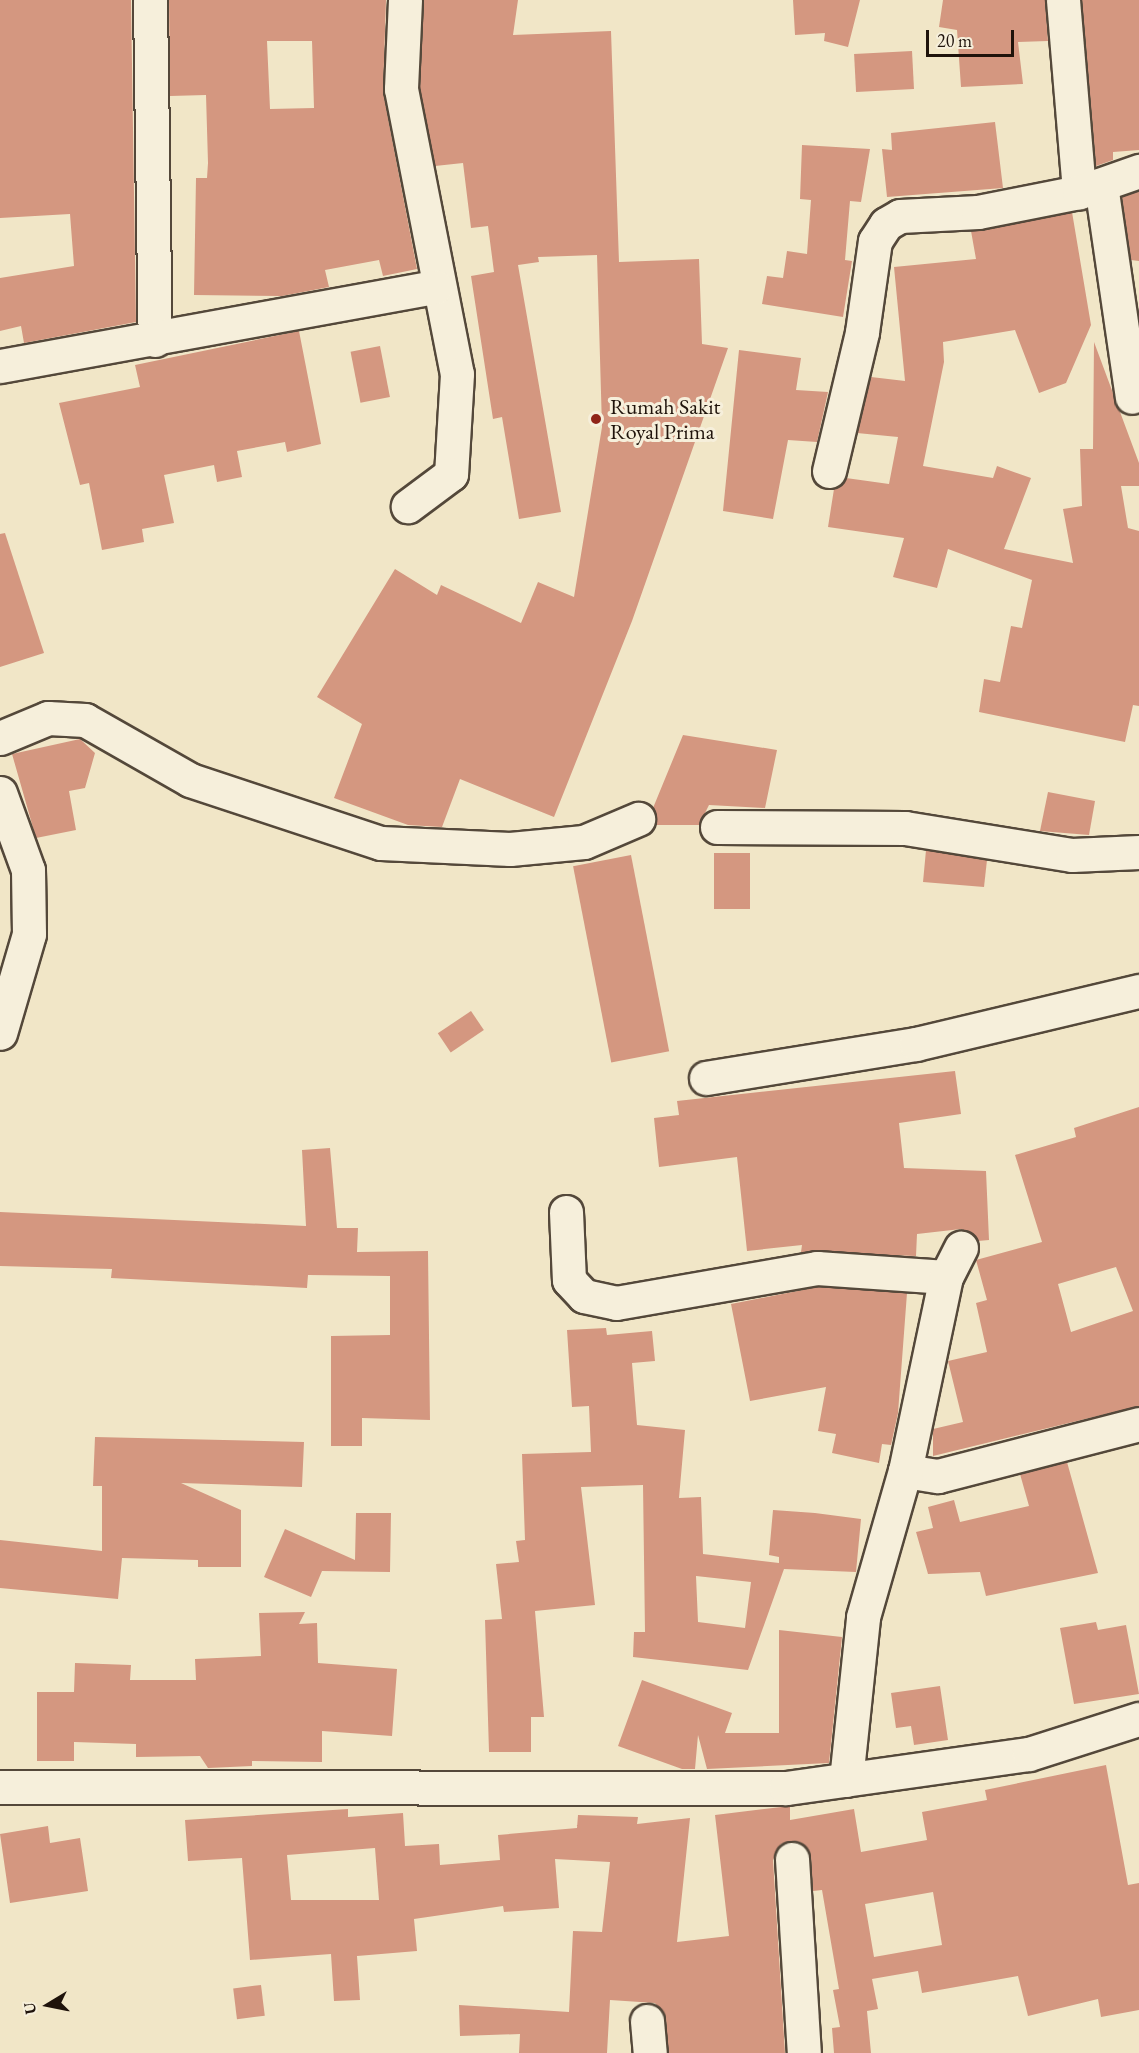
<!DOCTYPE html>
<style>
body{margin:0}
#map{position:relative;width:1139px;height:2053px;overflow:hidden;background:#f1e6c7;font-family:"EB Garamond",serif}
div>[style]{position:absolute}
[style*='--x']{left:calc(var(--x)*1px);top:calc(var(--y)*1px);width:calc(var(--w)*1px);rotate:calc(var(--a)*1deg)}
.building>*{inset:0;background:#d49780;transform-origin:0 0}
.roads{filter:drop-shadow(2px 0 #54483a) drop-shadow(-2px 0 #54483a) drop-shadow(0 2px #54483a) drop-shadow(0 -2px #54483a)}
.minor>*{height:33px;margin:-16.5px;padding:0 16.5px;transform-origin:16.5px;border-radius:16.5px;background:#f6efdb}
.dots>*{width:16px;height:16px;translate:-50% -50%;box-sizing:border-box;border:3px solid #f6efdb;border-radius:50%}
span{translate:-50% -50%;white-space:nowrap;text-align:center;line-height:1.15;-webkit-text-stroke:6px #f6efdb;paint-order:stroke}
.poi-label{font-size:22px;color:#1f130b}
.left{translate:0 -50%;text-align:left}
.north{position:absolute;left:18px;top:1975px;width:60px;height:60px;-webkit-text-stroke:4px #f6efdb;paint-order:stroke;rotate:260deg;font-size:16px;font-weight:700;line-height:24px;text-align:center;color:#1f130b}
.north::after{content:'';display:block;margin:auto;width:21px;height:27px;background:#1f130b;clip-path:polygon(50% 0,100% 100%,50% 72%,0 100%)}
.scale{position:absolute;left:926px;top:30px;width:88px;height:27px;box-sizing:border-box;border:3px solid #1f130b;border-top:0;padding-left:8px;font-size:18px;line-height:21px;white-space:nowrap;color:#1f130b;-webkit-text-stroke:4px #f6efdb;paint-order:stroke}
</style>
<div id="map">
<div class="building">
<i style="clip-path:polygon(0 0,131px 0,136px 322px,24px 343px,21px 326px,0 331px,0 278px,74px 266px,70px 214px,0 218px)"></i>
<i style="clip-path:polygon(evenodd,169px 0,386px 0,383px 92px,417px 269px,383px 276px,379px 260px,325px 270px,329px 287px,282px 296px,194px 295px,196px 178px,207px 178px,208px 163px,206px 95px,170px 96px,169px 0,267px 41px,312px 41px,314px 108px,270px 109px,267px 41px)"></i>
<i style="clip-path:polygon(424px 0,518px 0,513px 35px,611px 31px,619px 262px,699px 259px,702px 344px,728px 348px,632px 621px,554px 817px,460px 779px,442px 827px,408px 825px,334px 798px,362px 724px,317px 697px,395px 569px,437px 595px,441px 585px,521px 623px,538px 582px,574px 597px,602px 427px,597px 255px,538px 257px,539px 262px,518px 265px,561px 512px,519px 519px,502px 417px,493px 419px,471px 276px,494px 272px,488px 226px,471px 228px,463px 163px,435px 166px,420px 88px)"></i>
<i style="clip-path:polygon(793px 0,860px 0,848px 47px,824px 41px,825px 33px,795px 35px)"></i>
<i style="clip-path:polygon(943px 0,1045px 0,1048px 41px,1018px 42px,1023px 84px,961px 87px,957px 30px,939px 27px)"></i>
<i style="clip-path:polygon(1082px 0,1139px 0,1139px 150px,1113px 152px,1113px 160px,1096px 166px)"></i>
<i style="left:912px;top:51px;width:38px;height:58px;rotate:87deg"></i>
<i style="clip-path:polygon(995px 122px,1003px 188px,887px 197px,882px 149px,892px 150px,891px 133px)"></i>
<i style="clip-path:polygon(802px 145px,870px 149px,861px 202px,850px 201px,845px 260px,852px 261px,843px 317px,762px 304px,767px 276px,783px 278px,787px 251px,807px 254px,811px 200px,800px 199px)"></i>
<i style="clip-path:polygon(1139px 191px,1139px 261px,1131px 260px,1122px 197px)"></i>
<i style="clip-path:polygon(1072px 212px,1091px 325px,1066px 383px,1039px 393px,1015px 330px,943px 342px,944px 362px,923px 466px,993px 478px,997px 466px,1031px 478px,1004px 549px,1073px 563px,1063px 509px,1082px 506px,1080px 449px,1093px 449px,1094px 342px,1139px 463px,1139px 486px,1121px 486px,1128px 528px,1139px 531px,1139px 706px,1133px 705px,1125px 742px,979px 712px,984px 679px,1000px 682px,1011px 626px,1022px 628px,1032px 580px,948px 549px,937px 588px,893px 577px,904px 538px,828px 527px,834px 489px,846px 478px,889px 484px,898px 437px,857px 433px,871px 377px,905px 381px,894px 267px,976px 259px,971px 231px)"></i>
<i style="clip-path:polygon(299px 331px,321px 444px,287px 452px,285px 442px,237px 451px,242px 477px,217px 482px,214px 465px,164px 475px,174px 523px,142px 529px,144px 542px,102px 550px,89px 483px,80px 485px,59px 403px,140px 387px,135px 365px)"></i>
<i style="left:380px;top:346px;width:52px;height:30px;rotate:79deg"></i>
<i style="clip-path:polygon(739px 350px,801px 358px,796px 390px,828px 392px,817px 442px,788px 440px,773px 519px,723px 511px)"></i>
<i style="clip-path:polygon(5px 533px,44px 653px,0 667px,0 534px)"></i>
<i style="clip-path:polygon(683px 735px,777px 750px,765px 808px,709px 805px,699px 825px,655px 825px,653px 808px)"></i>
<i style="clip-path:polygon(80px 739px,95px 753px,85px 788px,69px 791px,76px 830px,36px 838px,12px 754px)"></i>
<i style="clip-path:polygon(1048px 792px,1095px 801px,1089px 835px,1040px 831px)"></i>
<i style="clip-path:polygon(926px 850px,987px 860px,984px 887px,923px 882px)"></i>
<i style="left:714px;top:853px;width:36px;height:56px"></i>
<i style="left:631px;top:855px;width:200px;height:59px;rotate:79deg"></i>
<i style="left:471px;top:1011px;width:23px;height:40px;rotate:56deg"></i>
<i style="clip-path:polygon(955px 1071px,961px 1114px,899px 1123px,904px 1168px,986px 1171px,989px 1240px,978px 1241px,961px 1229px,917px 1234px,916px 1256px,801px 1252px,802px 1245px,747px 1251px,737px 1157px,659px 1167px,654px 1118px,679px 1115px,677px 1101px)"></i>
<i style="clip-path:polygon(evenodd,1139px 1107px,1139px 1406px,933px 1456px,933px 1429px,963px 1422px,948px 1361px,987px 1352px,976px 1303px,987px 1300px,976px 1260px,1042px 1242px,1015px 1155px,1076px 1137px,1074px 1128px,1139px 1107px,1116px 1267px,1133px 1311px,1071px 1332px,1058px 1284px,1116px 1267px)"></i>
<i style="clip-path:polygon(330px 1148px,337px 1228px,358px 1228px,357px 1252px,428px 1251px,430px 1420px,362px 1418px,362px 1446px,331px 1446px,331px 1336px,390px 1335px,390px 1276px,308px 1275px,307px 1288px,111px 1278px,112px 1269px,0 1266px,0 1212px,306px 1226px,302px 1150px)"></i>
<i style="clip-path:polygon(818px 1287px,907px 1293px,898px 1413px,891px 1445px,882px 1444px,879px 1463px,832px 1453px,836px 1434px,818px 1431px,826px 1387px,750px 1401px,731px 1304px)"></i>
<i style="clip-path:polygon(evenodd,606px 1328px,607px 1335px,652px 1331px,655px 1361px,632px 1363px,637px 1425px,685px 1430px,679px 1498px,701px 1497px,703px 1554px,779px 1563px,779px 1557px,769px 1555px,773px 1510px,815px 1513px,861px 1519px,856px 1572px,784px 1569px,748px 1670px,633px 1657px,634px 1632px,645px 1632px,643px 1485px,581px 1487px,595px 1605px,535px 1611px,544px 1717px,531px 1717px,531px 1752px,489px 1752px,485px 1620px,502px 1619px,496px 1564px,519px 1562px,516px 1541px,525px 1540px,522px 1454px,591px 1452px,589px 1406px,572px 1407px,567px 1330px,606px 1328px,696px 1576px,751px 1582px,745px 1628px,698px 1622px,696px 1576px)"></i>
<i style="clip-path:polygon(95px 1437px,304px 1442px,302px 1487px,181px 1483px,241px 1510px,241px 1567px,198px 1567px,198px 1560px,122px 1558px,118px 1599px,0 1588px,0 1540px,102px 1551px,102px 1486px,93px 1486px)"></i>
<i style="clip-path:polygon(1067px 1462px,1098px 1573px,986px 1596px,980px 1572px,928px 1574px,916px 1532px,933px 1528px,928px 1507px,954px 1500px,960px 1522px,1029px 1506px,1020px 1474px)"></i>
<i style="clip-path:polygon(356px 1513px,391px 1513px,390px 1572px,322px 1571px,311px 1597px,264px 1577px,285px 1529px,355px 1560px)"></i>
<i style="clip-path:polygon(305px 1612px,299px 1624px,317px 1623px,318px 1663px,397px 1669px,392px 1736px,322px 1731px,322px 1762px,252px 1761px,252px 1766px,208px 1768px,200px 1756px,136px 1757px,136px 1744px,74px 1742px,74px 1761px,37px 1761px,37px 1692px,74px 1692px,75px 1663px,131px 1665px,130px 1680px,196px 1680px,195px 1659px,261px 1656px,259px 1613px)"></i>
<i style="clip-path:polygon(1096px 1622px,1098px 1630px,1126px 1625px,1139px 1694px,1074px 1704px,1060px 1628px)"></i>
<i style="clip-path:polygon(779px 1630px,842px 1637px,829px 1763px,707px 1769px,698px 1735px,695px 1769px,682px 1769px,618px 1746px,642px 1680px,732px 1713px,725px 1733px,779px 1733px)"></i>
<i style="clip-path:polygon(940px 1686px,948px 1740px,914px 1745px,911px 1726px,896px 1728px,891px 1693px)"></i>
<i style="clip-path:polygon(evenodd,1106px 1765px,1128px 1885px,1139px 1883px,1139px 2010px,1101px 2017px,1098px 1999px,1028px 2016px,1018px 1976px,922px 1993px,918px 1971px,872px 1979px,878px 2009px,867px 2011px,871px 2053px,834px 2053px,832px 2028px,840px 2027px,833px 1990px,839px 1989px,822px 1890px,813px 1891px,811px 1857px,800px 1842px,781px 1844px,773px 1860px,785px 2053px,668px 2053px,666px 2019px,655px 2003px,610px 2000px,607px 2053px,519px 2053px,520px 2034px,460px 2036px,459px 2005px,569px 2012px,573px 1931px,602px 1932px,610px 1862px,555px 1859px,559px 1908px,504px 1912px,503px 1906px,414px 1919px,417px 1951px,357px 1956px,360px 2000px,334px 2001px,331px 1954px,250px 1960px,242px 1858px,188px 1861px,185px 1820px,348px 1809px,348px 1817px,403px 1813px,405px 1846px,439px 1844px,440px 1865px,500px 1860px,498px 1835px,577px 1828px,578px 1815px,638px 1817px,637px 1824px,690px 1818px,677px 1942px,729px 1936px,715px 1815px,790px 1806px,790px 1820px,854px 1809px,861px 1852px,927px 1840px,922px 1812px,987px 1800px,985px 1790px,1106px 1765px,375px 1848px,379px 1900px,291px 1900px,287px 1855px,375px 1848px,1106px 1765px,933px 1892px,942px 1945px,874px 1957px,865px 1904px,933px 1892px)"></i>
<i style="clip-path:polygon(48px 1826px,50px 1843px,80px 1838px,88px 1891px,10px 1903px,0 1834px)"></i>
<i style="left:261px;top:1985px;width:31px;height:28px;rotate:83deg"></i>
</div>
<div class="roads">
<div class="minor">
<i style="--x:150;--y:0;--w:340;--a:89.2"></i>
<i style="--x:405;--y:0;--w:89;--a:92.6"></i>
<i style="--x:401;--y:89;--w:290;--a:78.9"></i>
<i style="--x:457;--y:374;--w:100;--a:93.4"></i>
<i style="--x:451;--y:474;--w:54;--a:143.3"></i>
<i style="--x:1063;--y:0;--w:193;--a:85.2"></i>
<i style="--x:1101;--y:185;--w:214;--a:81.7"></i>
<i style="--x:0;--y:366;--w:443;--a:-10.3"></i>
<i style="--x:829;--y:471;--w:143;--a:-76.6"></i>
<i style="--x:862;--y:332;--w:92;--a:-81.9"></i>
<i style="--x:875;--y:241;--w:20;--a:-57"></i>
<i style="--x:886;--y:224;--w:16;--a:-30"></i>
<i style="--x:900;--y:216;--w:78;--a:-2.9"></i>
<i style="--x:978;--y:212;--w:103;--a:-11.2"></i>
<i style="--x:1079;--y:192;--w:64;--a:-19.3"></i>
<i style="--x:0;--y:738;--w:52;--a:-22.6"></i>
<i style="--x:48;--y:718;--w:37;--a:3"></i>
<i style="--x:85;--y:720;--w:121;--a:29.7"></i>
<i style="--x:190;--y:780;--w:201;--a:18.3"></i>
<i style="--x:381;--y:843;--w:129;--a:2.7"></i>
<i style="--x:510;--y:849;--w:74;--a:-5.4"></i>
<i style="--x:584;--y:842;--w:59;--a:-23.1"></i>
<i style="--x:0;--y:793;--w:82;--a:70"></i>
<i style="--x:28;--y:870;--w:64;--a:89.1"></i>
<i style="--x:29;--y:934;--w:103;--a:106.3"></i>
<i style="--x:717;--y:827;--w:188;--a:0.3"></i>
<i style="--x:905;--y:828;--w:169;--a:9.2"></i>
<i style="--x:1072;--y:855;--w:67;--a:-2.6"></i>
<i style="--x:706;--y:1078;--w:213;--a:-9.2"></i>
<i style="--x:916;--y:1044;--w:229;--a:-13.4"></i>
<i style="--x:566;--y:1212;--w:68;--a:87.5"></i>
<i style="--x:569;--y:1280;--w:22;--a:47"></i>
<i style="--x:584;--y:1296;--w:33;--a:12"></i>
<i style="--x:616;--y:1303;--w:204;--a:-9.9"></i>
<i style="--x:817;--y:1268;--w:129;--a:4"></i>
<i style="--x:905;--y:1471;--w:33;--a:9"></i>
<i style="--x:938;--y:1476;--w:208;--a:-14.5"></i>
<i style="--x:846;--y:1780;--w:164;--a:-84"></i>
<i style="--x:863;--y:1617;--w:152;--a:-74"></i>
<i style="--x:905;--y:1471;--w:198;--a:-78.1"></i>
<i style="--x:946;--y:1277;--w:33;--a:-63"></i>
<i style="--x:0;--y:1787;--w:786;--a:0.07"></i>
<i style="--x:786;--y:1788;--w:245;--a:-8"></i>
<i style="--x:1029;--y:1754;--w:115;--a:-17.7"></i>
<i style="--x:792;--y:1859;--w:194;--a:86.5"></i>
<i style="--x:647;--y:2021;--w:32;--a:85"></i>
</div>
</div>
<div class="dots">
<i style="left:596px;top:419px;background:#8f2418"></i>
</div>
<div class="poi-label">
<span class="left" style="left:610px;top:419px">Rumah Sakit<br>Royal Prima</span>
</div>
<div class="north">U</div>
<div class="scale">20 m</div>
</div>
